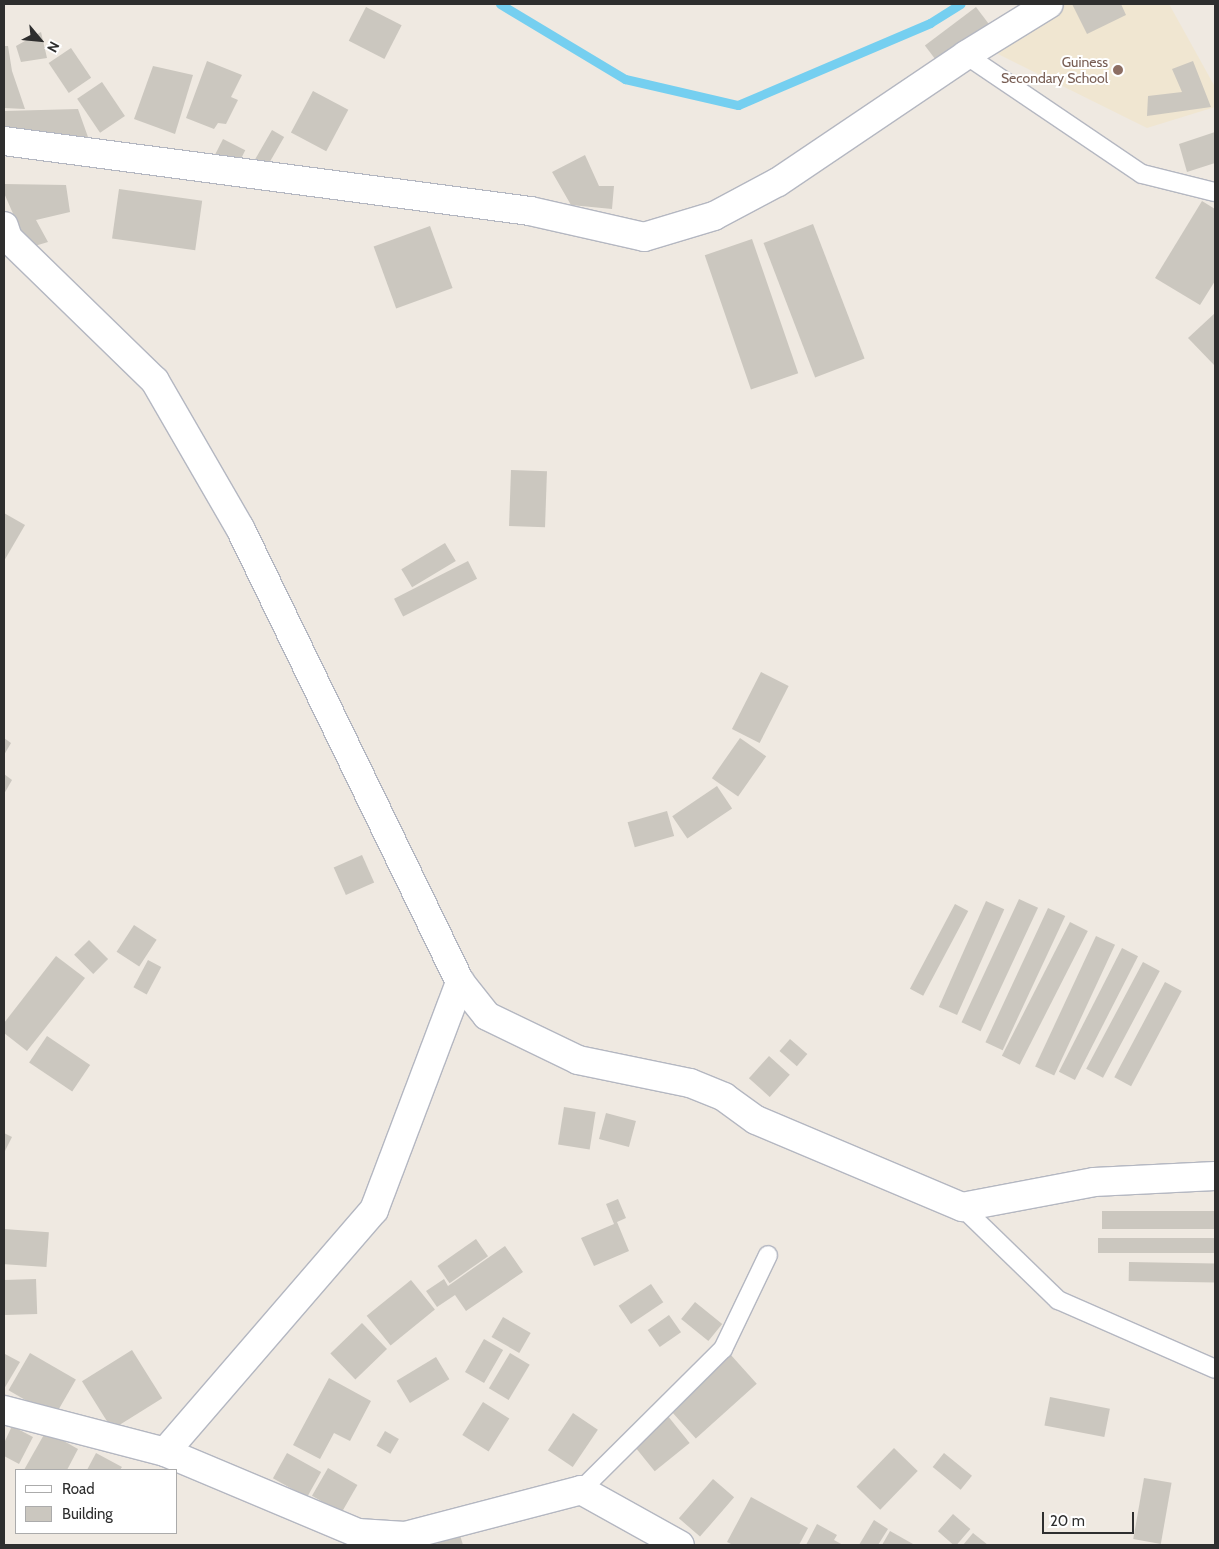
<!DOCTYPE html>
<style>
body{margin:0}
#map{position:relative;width:1219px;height:1549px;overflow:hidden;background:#efe9e1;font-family:Cabin,sans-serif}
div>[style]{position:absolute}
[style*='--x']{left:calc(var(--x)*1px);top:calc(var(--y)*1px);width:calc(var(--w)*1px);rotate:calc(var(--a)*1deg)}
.education>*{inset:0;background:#f0e6d1}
.stream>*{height:9px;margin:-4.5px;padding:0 4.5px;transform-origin:4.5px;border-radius:4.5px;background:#75cff0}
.building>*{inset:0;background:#cbc7bf;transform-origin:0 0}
.roads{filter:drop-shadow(1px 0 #b4b7c1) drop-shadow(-1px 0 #b4b7c1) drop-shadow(0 1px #b4b7c1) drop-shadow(0 -1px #b4b7c1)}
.lane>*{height:18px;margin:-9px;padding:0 9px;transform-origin:9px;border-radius:9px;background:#fff}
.street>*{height:28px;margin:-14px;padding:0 14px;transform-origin:14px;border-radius:14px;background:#fff}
.secondary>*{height:28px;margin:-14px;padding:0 14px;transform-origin:14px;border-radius:14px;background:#fff}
.dots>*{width:14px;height:14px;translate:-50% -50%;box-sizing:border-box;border:2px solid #fff;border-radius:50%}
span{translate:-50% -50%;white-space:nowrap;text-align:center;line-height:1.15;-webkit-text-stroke:4px #fff;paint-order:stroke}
.education-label{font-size:14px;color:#785e54}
.right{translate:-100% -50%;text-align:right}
.frame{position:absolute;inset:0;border:5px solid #2e2e2e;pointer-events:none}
.legend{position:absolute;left:15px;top:1469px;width:162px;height:65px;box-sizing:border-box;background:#fff;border:1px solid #ababab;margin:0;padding:6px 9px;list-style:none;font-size:15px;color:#2e2e2e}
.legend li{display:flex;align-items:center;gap:10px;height:25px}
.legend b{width:25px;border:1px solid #ababab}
.north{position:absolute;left:15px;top:15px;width:50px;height:50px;-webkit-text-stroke:4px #fff;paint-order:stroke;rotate:118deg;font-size:14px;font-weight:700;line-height:20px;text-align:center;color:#2e2e2e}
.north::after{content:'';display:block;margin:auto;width:18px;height:22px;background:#2e2e2e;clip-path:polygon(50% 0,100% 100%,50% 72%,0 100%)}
.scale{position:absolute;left:1042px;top:1512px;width:92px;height:22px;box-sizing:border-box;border:2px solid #2e2e2e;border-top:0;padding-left:6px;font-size:15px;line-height:18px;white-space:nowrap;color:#2e2e2e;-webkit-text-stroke:4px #fff;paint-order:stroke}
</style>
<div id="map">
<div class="education">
<i style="clip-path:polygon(1067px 4px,1169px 4px,1215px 87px,1215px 107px,1147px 128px,994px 52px)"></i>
</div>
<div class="stream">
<i style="--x:500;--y:4;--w:146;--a:31"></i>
<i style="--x:625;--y:79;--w:116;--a:13"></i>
<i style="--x:738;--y:105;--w:209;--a:-23.1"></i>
<i style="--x:930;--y:23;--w:36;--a:-32"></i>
</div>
<div class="building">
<i style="clip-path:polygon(1072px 4px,1121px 4px,1126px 15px,1087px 34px)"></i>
<i style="left:366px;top:7px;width:40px;height:38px;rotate:27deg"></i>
<i style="left:976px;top:7px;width:26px;height:64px;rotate:53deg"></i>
<i style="clip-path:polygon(41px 32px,47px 58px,21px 62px,16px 46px)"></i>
<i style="clip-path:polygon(4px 46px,8px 46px,12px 71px,25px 109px,4px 108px)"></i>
<i style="left:71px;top:48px;width:36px;height:27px;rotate:56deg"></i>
<i style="clip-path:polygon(207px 61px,242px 75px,231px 97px,238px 100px,226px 124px,218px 123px,214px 129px,186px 118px)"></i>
<i style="clip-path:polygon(1193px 61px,1211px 107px,1147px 116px,1148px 96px,1182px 92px,1172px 69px)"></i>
<i style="clip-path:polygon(153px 66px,193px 75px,175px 134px,134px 119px)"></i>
<i style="left:102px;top:82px;width:41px;height:30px;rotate:56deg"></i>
<i style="left:313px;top:91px;width:40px;height:47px;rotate:28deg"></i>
<i style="clip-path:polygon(78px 109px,88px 137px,51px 142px,50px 132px,27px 137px,4px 136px,4px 111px)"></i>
<i style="left:272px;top:130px;width:14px;height:36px;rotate:30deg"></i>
<i style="clip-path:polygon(1215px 132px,1215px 163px,1187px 172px,1179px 144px)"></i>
<i style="left:223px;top:139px;width:25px;height:24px;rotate:27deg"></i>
<i style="clip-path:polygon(585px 155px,599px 186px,614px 186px,612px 209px,571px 205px,552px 172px)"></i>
<i style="clip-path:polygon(4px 184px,66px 185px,70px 212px,36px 220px,48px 242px,28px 248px,4px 193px)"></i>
<i style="left:119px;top:189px;width:84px;height:50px;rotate:8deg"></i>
<i style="clip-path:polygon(1202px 201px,1215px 209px,1215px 281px,1200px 305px,1155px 278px)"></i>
<i style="left:813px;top:224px;width:144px;height:53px;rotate:69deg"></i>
<i style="left:430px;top:226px;width:66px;height:60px;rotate:70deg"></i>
<i style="left:752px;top:239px;width:142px;height:50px;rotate:71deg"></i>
<i style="clip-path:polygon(1215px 313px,1215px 366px,1188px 338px)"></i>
<i style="left:511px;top:470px;width:36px;height:56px;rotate:2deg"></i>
<i style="clip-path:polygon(4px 513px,25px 525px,4px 561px)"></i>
<i style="left:445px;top:543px;width:21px;height:51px;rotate:59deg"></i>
<i style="left:468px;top:561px;width:20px;height:83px;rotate:63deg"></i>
<i style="left:761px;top:672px;width:31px;height:64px;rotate:27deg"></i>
<i style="clip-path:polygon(4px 738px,11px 743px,4px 755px)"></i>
<i style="left:740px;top:738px;width:32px;height:49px;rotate:35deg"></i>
<i style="clip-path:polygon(4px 774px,12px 780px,4px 794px)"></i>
<i style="left:717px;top:786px;width:27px;height:54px;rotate:56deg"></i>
<i style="left:667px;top:811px;width:26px;height:41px;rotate:74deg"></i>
<i style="left:362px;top:855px;width:30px;height:31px;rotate:66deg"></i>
<i style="left:1019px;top:899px;width:21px;height:136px;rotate:25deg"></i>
<i style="left:986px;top:901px;width:20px;height:116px;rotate:24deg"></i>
<i style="left:955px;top:904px;width:15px;height:96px;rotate:28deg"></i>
<i style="left:1048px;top:908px;width:19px;height:148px;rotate:25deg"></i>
<i style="left:1070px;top:922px;width:20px;height:150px;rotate:27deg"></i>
<i style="left:134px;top:925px;width:27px;height:32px;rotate:33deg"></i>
<i style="left:1096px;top:936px;width:21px;height:144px;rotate:25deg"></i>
<i style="left:89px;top:940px;width:27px;height:21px;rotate:45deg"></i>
<i style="left:1122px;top:948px;width:18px;height:139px;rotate:27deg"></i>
<i style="clip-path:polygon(56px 956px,85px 978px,27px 1051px,4px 1033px,4px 1023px)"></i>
<i style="left:148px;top:960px;width:15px;height:31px;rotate:28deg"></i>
<i style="left:1143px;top:962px;width:19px;height:121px;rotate:28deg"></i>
<i style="left:1165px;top:982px;width:19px;height:108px;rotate:28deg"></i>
<i style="left:47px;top:1036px;width:52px;height:32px;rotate:34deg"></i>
<i style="left:790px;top:1039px;width:23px;height:16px;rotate:41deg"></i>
<i style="left:769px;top:1056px;width:28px;height:30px;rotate:42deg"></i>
<i style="left:564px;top:1107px;width:32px;height:38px;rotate:9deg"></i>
<i style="left:606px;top:1113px;width:31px;height:27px;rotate:15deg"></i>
<i style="clip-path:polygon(4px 1133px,12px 1137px,4px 1153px)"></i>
<i style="clip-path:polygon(618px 1199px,626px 1218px,617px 1222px,629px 1251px,594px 1266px,581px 1238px,614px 1224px,606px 1204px)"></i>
<i style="left:1215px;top:1211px;width:18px;height:113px;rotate:90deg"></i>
<i style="left:4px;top:1229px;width:45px;height:35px;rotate:4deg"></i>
<i style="left:1098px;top:1238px;width:117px;height:15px"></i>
<i style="left:476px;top:1239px;width:21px;height:47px;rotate:55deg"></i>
<i style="clip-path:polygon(505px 1246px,523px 1272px,466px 1311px,455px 1295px,437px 1307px,426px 1291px,444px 1279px,448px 1286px)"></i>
<i style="left:1129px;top:1262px;width:86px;height:19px;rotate:1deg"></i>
<i style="left:36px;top:1279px;width:35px;height:32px;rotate:88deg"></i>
<i style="left:411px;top:1280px;width:38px;height:57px;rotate:51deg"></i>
<i style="left:651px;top:1284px;width:22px;height:39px;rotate:56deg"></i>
<i style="left:695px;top:1302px;width:35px;height:22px;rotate:39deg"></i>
<i style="left:669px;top:1315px;width:21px;height:26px;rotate:55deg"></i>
<i style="left:503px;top:1317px;width:32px;height:23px;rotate:30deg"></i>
<i style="left:362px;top:1323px;width:36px;height:44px;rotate:46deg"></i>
<i style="left:484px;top:1339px;width:22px;height:38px;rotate:30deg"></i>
<i style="left:132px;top:1350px;width:57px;height:59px;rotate:58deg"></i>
<i style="left:30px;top:1353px;width:53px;height:43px;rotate:30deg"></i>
<i style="left:510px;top:1353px;width:23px;height:41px;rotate:31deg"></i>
<i style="clip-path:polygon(5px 1354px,20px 1362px,4px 1389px,4px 1357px)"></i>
<i style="left:730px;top:1354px;width:40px;height:82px;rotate:48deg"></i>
<i style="left:436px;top:1357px;width:26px;height:46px;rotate:59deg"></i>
<i style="clip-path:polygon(329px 1378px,371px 1401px,350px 1441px,334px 1433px,320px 1459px,293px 1445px)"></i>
<i style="left:1050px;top:1397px;width:61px;height:29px;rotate:11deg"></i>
<i style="left:483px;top:1402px;width:31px;height:39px;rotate:32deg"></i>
<i style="left:573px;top:1413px;width:30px;height:45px;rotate:34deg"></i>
<i style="left:667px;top:1415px;width:36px;height:45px;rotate:51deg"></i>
<i style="clip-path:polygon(12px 1426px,33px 1437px,19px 1464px,4px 1456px,4px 1443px)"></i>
<i style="clip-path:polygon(46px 1431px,78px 1449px,67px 1470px,24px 1470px)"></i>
<i style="left:385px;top:1431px;width:16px;height:17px;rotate:30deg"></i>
<i style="left:894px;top:1448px;width:33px;height:54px;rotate:44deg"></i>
<i style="clip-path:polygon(96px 1453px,122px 1467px,120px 1470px,87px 1470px)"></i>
<i style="left:287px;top:1453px;width:39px;height:29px;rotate:29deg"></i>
<i style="left:944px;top:1453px;width:36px;height:18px;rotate:39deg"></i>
<i style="left:328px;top:1468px;width:34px;height:32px;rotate:30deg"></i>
<i style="left:1144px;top:1478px;width:28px;height:62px;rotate:10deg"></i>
<i style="left:713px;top:1479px;width:28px;height:52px;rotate:41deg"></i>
<i style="clip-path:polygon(751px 1497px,808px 1528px,799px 1545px,733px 1545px,727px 1542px)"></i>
<i style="left:953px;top:1514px;width:23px;height:23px;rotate:41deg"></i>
<i style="clip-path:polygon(874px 1520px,888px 1529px,878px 1545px,859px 1545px)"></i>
<i style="clip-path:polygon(817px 1524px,837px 1535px,834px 1540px,843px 1545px,806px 1545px)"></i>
<i style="clip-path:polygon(890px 1531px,913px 1544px,912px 1545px,882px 1545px)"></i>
<i style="clip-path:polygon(973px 1533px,988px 1545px,963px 1545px)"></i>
<i style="clip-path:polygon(460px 1535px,463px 1545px,433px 1545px)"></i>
</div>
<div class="roads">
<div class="lane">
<i style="--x:966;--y:55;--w:212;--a:34.1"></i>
<i style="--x:1142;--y:174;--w:75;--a:13.9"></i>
<i style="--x:962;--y:1207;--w:134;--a:44.1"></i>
<i style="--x:1058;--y:1300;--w:171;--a:23.7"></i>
<i style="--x:581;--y:1490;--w:200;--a:-44.8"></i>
<i style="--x:723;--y:1349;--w:104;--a:-64.4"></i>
</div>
<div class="street">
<i style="--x:4;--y:1410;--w:166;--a:14.6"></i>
<i style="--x:165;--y:1452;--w:320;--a:-49.2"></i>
<i style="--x:374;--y:1210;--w:244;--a:-69.3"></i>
<i style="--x:165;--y:1452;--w:209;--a:22.8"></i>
<i style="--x:358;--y:1533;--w:47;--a:3.7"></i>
<i style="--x:405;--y:1536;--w:182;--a:-14.6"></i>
<i style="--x:581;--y:1490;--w:113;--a:29.1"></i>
</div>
<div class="secondary">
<i style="--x:4;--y:141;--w:531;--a:7.58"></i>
<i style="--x:530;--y:211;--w:117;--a:12.8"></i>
<i style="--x:644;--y:237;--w:73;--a:-16.7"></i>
<i style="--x:714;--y:216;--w:72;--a:-28"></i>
<i style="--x:778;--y:182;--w:227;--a:-34"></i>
<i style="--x:966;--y:55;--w:97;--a:-31.6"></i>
<i style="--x:4;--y:226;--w:13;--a:72"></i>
<i style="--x:8;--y:238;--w:205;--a:44.2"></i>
<i style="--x:155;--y:381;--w:170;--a:60"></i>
<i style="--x:240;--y:528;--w:504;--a:64.15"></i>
<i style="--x:460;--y:982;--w:43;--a:51.5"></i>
<i style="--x:487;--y:1016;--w:101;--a:25.8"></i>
<i style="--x:578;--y:1060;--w:114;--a:11.6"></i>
<i style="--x:690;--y:1083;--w:37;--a:22"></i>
<i style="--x:724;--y:1097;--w:39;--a:36"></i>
<i style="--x:756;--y:1120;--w:224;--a:22.9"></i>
<i style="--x:962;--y:1207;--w:134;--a:-10.7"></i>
<i style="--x:1094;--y:1182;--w:121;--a:-2.8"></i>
</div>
</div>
<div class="dots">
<i style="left:1118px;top:70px;background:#8d6e63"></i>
</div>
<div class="education-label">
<span class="right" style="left:1108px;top:70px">Guiness<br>Secondary School</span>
</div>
<div class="frame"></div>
<ul class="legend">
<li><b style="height:6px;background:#fff"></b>Road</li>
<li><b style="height:14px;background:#cbc7bf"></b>Building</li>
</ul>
<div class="north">N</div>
<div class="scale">20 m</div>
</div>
